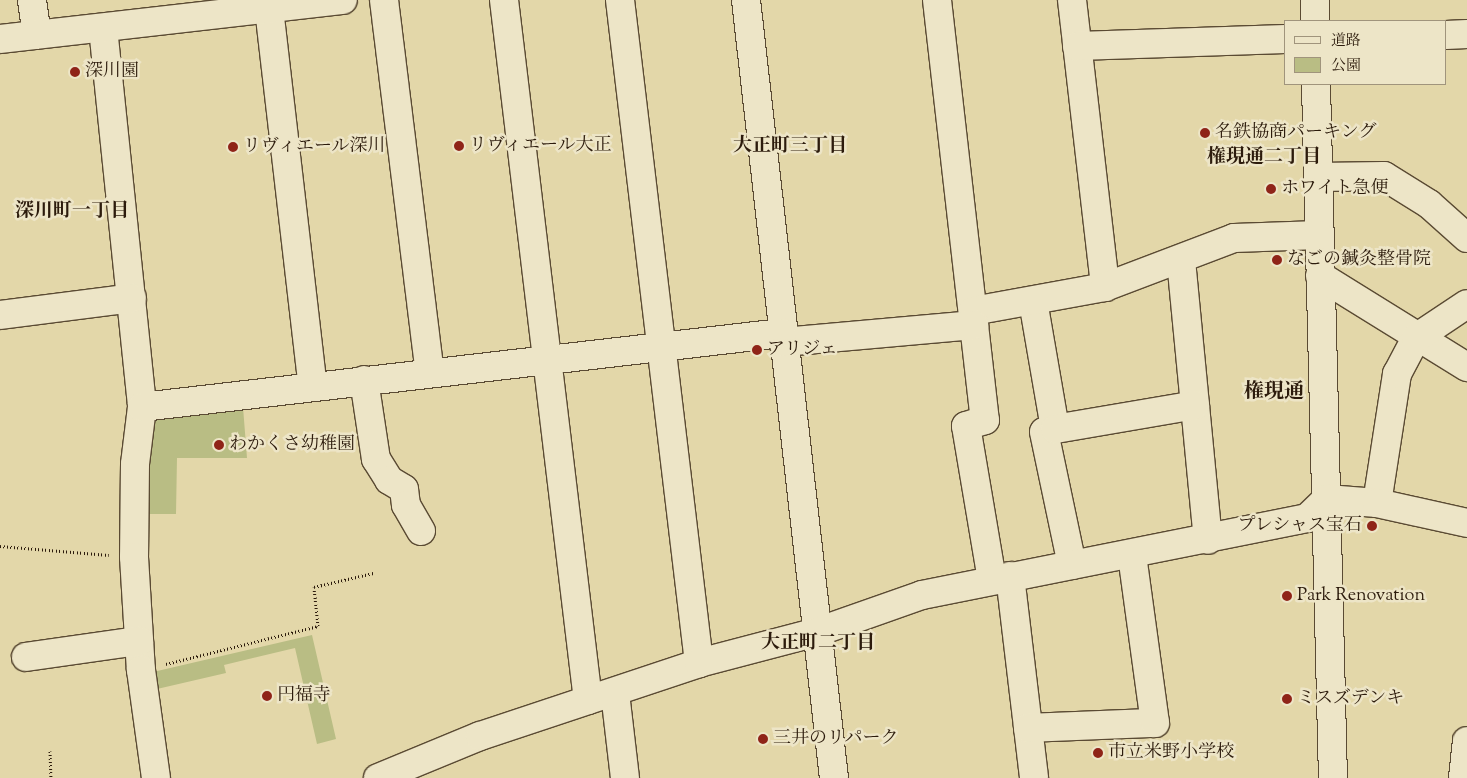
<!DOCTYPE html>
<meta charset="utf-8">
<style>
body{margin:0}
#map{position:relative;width:1467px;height:778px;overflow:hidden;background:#e3d7a9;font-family:"Sorts Mill Goudy","Noto Serif JP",serif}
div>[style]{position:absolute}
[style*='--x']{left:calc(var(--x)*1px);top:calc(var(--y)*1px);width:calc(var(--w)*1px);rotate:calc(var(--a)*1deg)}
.green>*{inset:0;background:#b9bd84}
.path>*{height:3px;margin-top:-1.5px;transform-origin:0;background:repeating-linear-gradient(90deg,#2c1b0c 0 1px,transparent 0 3.5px)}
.roads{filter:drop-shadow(1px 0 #5a4a33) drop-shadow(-1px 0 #5a4a33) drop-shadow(0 1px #5a4a33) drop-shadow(0 -1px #5a4a33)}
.minor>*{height:28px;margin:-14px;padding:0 14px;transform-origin:14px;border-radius:14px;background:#ede5c7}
.dots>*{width:14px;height:14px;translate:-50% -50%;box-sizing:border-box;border:2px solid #ede5c7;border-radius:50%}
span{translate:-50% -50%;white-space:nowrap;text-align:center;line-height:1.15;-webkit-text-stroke:5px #ede5c7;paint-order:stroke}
.poi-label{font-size:18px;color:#2c1b0c}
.left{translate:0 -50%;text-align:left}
.right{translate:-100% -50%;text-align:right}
.neighbourhood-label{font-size:19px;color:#2c1b0c;font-weight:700}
.quarter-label{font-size:20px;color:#2c1b0c;font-weight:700}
.legend{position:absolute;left:1284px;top:20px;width:162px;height:65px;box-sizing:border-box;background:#ede5c7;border:1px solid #a0947c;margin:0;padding:6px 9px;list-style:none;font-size:15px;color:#2c1b0c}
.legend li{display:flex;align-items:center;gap:10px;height:25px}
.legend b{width:25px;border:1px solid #a0947c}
</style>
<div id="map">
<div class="green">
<i style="clip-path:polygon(243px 407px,247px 458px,177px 458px,176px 514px,146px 514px,150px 420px)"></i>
<i style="clip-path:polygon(312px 635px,336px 739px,317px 744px,295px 648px,224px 665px,226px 673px,157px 689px,153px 672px)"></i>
</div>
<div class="path">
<i style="--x:0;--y:546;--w:109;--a:4.7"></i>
<i style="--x:166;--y:664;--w:157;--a:-14"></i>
<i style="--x:318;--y:626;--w:39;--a:-96"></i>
<i style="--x:314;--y:587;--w:61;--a:-13.3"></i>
<i style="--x:50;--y:751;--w:27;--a:88"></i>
</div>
<div class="roads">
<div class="minor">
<i style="--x:32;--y:0;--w:35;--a:82"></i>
<i style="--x:268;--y:0;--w:389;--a:83.4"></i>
<i style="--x:384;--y:0;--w:375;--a:83"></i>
<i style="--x:504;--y:0;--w:705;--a:83.16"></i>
<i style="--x:620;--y:0;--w:668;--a:83.2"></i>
<i style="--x:746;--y:0;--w:783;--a:83.55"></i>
<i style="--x:937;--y:0;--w:423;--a:83.5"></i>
<i style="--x:985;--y:420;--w:20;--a:162"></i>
<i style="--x:966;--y:426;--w:155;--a:80.4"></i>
<i style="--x:1072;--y:0;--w:289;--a:83.4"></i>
<i style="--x:1315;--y:0;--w:21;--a:90"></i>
<i style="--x:103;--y:28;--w:381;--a:84.1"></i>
<i style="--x:142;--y:407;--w:57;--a:97"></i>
<i style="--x:135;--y:464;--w:93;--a:90.6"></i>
<i style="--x:134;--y:557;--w:113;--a:86.5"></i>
<i style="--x:141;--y:670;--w:109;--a:82.1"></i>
<i style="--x:1446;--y:35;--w:21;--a:-3"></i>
<i style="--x:0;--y:39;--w:345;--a:-6.5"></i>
<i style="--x:1077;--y:46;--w:209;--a:-1.9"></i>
<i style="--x:1316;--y:84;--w:694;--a:88.6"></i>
<i style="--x:1319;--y:177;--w:65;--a:-0.9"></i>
<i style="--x:1384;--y:176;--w:53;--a:31.9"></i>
<i style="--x:1429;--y:204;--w:51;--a:41.8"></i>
<i style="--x:1181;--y:260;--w:281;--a:84.5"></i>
<i style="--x:1320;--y:276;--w:173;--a:31.8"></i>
<i style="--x:1033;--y:301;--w:130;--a:80.2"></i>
<i style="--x:1055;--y:429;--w:11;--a:165"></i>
<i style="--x:1044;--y:432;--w:136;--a:78.1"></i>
<i style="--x:973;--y:311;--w:134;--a:-10.3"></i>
<i style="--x:1105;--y:287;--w:138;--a:-20.8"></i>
<i style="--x:1234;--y:238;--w:85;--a:-2"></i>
<i style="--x:0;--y:315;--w:133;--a:-7.3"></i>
<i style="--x:783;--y:342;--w:192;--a:-5.1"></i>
<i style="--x:364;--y:380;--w:80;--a:81.4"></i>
<i style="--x:376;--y:459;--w:25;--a:58"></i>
<i style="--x:389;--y:480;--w:17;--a:31"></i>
<i style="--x:404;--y:489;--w:16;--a:83"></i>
<i style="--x:406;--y:505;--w:30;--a:60"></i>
<i style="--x:142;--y:407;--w:644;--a:-6.6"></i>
<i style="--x:1055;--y:429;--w:142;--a:-9.7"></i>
<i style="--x:1377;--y:503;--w:131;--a:-81.2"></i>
<i style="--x:1397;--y:374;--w:41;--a:-62.2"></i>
<i style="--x:1416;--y:338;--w:61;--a:-33.7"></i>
<i style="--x:1010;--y:576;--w:203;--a:83.2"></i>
<i style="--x:26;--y:657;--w:114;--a:-8.1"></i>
<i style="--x:615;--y:693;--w:86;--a:83.3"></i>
<i style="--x:1028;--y:728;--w:127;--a:-2.3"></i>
<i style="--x:1155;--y:723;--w:170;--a:-97.8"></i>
<i style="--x:378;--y:778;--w:110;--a:-22.4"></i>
<i style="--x:480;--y:736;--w:231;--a:-18.4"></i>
<i style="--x:699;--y:663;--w:122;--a:-14.7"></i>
<i style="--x:817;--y:632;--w:111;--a:-19.4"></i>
<i style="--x:922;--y:595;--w:393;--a:-11.3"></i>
<i style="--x:1307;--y:518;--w:28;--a:-44"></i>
<i style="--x:1327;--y:499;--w:50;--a:4.6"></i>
<i style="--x:1377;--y:503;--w:92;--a:12.5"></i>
<i style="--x:1463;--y:778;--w:37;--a:-84"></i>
</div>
</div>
<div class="dots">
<i style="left:75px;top:72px;background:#8f2418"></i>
<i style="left:1205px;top:133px;background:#8f2418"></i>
<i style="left:459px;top:146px;background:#8f2418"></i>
<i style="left:233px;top:147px;background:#8f2418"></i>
<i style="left:1271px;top:189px;background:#8f2418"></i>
<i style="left:1277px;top:260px;background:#8f2418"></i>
<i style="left:757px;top:350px;background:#8f2418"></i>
<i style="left:219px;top:445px;background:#8f2418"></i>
<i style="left:1372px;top:526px;background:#8f2418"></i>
<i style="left:1287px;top:596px;background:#8f2418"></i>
<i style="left:267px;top:696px;background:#8f2418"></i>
<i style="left:1287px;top:699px;background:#8f2418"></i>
<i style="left:763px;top:739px;background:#8f2418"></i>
<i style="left:1098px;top:753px;background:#8f2418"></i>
</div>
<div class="poi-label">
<span class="left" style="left:85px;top:72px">深川園</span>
<span class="left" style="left:1215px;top:133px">名鉄協商パーキング</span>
<span class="left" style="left:469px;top:146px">リヴィエール大正</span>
<span class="left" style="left:243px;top:147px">リヴィエール深川</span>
<span class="left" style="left:1281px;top:189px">ホワイト急便</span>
<span class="left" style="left:1287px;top:260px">なごの鍼灸整骨院</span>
<span class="left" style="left:767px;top:350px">アリジェ</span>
<span class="left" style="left:229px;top:445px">わかくさ幼稚園</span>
<span class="right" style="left:1362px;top:526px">プレシャス宝石</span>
<span class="left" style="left:1297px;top:596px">Park Renovation</span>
<span class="left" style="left:277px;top:696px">円福寺</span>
<span class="left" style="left:1297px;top:699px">ミスズデンキ</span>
<span class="left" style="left:773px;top:739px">三井のリパーク</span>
<span class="left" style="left:1108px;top:753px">市立米野小学校</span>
</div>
<div class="neighbourhood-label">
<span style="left:790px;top:147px">大正町三丁目</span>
<span style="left:1264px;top:158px">権現通二丁目</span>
<span style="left:72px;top:212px">深川町一丁目</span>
<span style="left:818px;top:644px">大正町二丁目</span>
</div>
<div class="quarter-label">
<span style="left:1274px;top:392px">権現通</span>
</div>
<ul class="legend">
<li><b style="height:6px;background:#ede5c7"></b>道路</li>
<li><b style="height:14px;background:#b9bd84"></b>公園</li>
</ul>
</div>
